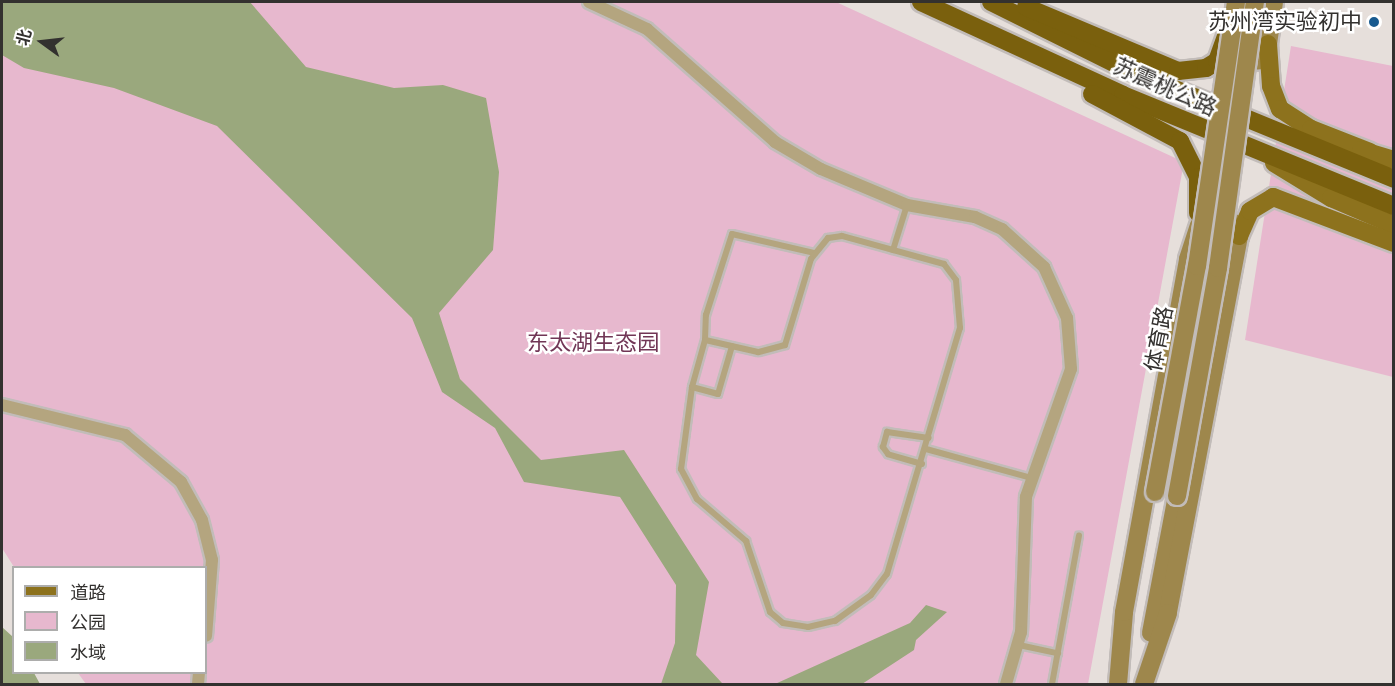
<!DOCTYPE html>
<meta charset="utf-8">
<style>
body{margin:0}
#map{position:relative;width:1395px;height:686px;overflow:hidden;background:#e6dfdb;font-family:Signika,"Noto Sans SC",sans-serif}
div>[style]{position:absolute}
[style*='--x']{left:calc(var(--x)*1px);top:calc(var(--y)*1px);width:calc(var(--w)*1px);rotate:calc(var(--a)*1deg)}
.green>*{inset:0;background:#e7b8ce}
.water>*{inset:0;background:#9aa87d}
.roads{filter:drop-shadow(2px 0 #c2bcb9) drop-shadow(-2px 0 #c2bcb9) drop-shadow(0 2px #c2bcb9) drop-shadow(0 -2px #c2bcb9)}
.lane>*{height:6px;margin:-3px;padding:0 3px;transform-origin:3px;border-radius:3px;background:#b4a57f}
.street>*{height:12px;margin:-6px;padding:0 6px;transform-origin:6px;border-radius:6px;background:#b4a57f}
.secondary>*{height:18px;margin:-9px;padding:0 9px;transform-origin:9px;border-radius:9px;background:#9e874c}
.primary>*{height:18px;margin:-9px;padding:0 9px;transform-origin:9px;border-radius:9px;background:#8d721d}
.highway>*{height:18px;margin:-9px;padding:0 9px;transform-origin:9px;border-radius:9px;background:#7a600d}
.bridges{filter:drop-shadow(2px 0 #c2bcb9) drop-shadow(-2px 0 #c2bcb9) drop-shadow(0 2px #c2bcb9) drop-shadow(0 -2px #c2bcb9)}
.secondary-bridge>*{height:18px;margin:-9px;padding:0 9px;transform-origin:9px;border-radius:9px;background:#9e874c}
.dots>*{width:16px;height:16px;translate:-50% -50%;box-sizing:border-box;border:3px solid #fff;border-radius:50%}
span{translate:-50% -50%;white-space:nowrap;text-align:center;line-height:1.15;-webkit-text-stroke:5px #fff;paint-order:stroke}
.poi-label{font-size:22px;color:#33312f}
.right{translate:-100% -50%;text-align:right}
.street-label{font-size:22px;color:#33312f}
.park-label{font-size:22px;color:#713656}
.frame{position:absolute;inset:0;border:3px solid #33312f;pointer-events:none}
.legend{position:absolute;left:12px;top:566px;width:195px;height:108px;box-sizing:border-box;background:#fff;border:2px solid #adadac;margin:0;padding:8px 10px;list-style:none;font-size:18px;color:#33312f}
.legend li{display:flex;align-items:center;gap:12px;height:30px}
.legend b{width:30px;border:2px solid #adadac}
.north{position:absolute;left:12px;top:12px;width:60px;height:60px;-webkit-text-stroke:4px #fff;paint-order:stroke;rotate:285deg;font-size:16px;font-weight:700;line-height:24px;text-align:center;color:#33312f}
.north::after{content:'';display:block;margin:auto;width:21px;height:27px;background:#33312f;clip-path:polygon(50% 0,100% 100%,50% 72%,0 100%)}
</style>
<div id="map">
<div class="green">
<i style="clip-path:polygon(2px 2px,836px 2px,1184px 162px,1088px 684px,86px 684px,78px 673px,206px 672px,206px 568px,14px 567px,2px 548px)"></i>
<i style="clip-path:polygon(1291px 46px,1393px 66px,1393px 377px,1245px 340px)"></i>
</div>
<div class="water">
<i style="clip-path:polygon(2px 2px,250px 2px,306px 67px,394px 88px,443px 85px,486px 98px,499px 172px,493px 250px,439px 313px,460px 379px,541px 460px,624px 450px,709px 582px,696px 655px,722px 683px,735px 684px,661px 684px,675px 643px,676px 585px,620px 497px,524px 482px,495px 428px,442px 392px,412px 318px,217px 126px,114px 88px,24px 68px,2px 55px)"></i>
<i style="clip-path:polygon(926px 605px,947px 612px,916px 640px,914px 650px,862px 684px,775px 684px,910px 623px)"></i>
<i style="clip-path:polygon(2px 627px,13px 637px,14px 672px,34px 673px,40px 684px,2px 684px)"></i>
</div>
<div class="roads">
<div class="lane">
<i style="--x:893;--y:250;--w:47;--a:-72.7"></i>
<i style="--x:705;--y:340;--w:25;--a:-88"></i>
<i style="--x:706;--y:315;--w:85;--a:-72.2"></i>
<i style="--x:732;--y:234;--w:84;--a:13"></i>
<i style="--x:692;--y:387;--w:83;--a:97.6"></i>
<i style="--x:681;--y:469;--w:34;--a:62"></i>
<i style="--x:697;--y:499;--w:65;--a:40.6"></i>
<i style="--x:746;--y:541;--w:75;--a:71.3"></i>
<i style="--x:770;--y:612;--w:17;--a:40"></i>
<i style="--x:783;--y:623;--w:25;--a:9"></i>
<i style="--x:808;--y:627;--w:28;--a:-13"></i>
<i style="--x:835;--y:621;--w:44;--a:-35.8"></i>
<i style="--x:871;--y:595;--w:26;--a:-53"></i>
<i style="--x:887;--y:574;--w:257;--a:-73.5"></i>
<i style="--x:960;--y:328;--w:48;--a:-94.8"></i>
<i style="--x:956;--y:280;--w:20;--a:-127"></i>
<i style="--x:944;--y:264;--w:106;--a:-164.6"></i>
<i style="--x:842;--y:236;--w:14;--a:172"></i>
<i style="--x:828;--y:238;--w:27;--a:129"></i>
<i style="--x:811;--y:259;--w:90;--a:106.8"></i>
<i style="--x:785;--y:345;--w:28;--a:165"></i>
<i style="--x:758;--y:352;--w:54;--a:-167.2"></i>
<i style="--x:705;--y:340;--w:49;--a:105.5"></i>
<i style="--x:692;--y:387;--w:27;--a:15"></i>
<i style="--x:718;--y:394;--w:50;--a:-73.7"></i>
<i style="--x:926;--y:449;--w:109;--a:15.4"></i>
<i style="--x:922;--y:464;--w:35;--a:-164"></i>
<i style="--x:888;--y:454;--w:9;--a:-126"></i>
<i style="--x:883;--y:447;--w:16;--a:-75"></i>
<i style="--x:887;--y:432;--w:42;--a:8.1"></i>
<i style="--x:1019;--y:645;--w:40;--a:12"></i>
<i style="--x:1052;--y:684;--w:151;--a:-79.7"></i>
</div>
<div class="street">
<i style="--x:589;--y:2;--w:64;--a:25"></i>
<i style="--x:647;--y:29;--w:171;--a:41.4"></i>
<i style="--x:775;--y:142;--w:53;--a:30.4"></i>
<i style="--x:821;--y:169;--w:93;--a:22.7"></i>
<i style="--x:907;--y:205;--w:69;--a:10"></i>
<i style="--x:975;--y:217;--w:30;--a:24"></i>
<i style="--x:1002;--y:229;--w:57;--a:42.1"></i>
<i style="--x:1044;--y:267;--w:56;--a:65.7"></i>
<i style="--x:1067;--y:318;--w:51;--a:85.5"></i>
<i style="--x:1071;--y:369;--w:136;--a:109.4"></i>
<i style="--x:1026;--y:497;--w:135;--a:92.1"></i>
<i style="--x:1021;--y:632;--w:54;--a:106.1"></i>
<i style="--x:2;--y:405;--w:127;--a:13.7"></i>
<i style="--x:125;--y:435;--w:73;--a:40"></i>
<i style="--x:181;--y:482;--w:43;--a:61.1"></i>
<i style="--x:202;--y:520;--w:41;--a:76"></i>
<i style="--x:212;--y:560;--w:76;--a:94.5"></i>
<i style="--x:198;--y:684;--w:12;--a:-85"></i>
</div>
<div class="secondary">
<i style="--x:1224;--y:48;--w:21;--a:43"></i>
<i style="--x:1239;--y:62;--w:21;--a:-5"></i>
<i style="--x:1260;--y:60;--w:18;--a:-63"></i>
<i style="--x:1268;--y:44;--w:42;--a:-81.9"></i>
<i style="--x:1151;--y:633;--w:139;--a:-79.3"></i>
<i style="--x:1118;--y:684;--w:72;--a:-85.2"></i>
<i style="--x:1124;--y:612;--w:359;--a:-79.7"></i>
<i style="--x:1188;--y:259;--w:35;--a:-72"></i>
<i style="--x:1199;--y:226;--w:20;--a:-27"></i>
<i style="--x:1217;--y:217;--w:16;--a:18"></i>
<i style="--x:1232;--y:222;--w:16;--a:63"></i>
<i style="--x:1239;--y:236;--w:384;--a:100.7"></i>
<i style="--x:1168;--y:613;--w:75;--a:108.7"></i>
</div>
<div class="primary">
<i style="--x:1268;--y:44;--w:42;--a:85.9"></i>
<i style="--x:1271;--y:86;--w:25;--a:69"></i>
<i style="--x:1280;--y:109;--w:37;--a:33"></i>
<i style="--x:1311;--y:129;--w:63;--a:21.3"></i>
<i style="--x:1361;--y:150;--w:34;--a:17"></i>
<i style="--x:1274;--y:163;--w:67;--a:31.6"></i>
<i style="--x:1331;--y:198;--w:69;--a:23.2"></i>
<i style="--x:1239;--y:236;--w:27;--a:-66"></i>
<i style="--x:1250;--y:211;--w:27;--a:-31"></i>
<i style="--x:1273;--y:197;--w:129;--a:20.8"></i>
</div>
<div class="highway">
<i style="--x:921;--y:2;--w:222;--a:24.7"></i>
<i style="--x:1123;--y:95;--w:293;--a:22.3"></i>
<i style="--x:991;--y:2;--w:151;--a:26.4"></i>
<i style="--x:1126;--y:69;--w:290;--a:22.3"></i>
<i style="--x:1026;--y:7;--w:165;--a:22.8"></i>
<i style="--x:1178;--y:71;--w:28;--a:-6"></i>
<i style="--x:1206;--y:68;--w:13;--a:-32"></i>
<i style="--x:1217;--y:61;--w:27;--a:-70"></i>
<i style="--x:1092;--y:94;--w:100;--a:28.1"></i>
<i style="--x:1180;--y:141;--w:40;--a:63.4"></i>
<i style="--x:1198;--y:177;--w:36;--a:90"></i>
</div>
</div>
<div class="bridges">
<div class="secondary-bridge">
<i style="--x:1155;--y:492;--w:230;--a:-79.5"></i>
<i style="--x:1197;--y:266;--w:267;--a:-81.6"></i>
<i style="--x:1177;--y:496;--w:232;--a:-79.8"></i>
<i style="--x:1218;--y:268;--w:269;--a:-82.1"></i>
</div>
</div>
<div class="dots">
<i style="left:1374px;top:22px;background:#185a8f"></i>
</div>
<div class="poi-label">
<span class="right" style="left:1362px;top:22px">苏州湾实验初中</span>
</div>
<div class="street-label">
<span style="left:1165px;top:87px;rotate:24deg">苏震桃公路</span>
<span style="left:1159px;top:339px;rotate:-79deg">体育路</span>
</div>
<div class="park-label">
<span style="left:593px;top:343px">东太湖生态园</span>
</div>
<div class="frame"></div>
<ul class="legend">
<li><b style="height:8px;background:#8d721d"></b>道路</li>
<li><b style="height:16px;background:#e7b8ce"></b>公园</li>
<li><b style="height:16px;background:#9aa87d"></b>水域</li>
</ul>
<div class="north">北</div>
</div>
